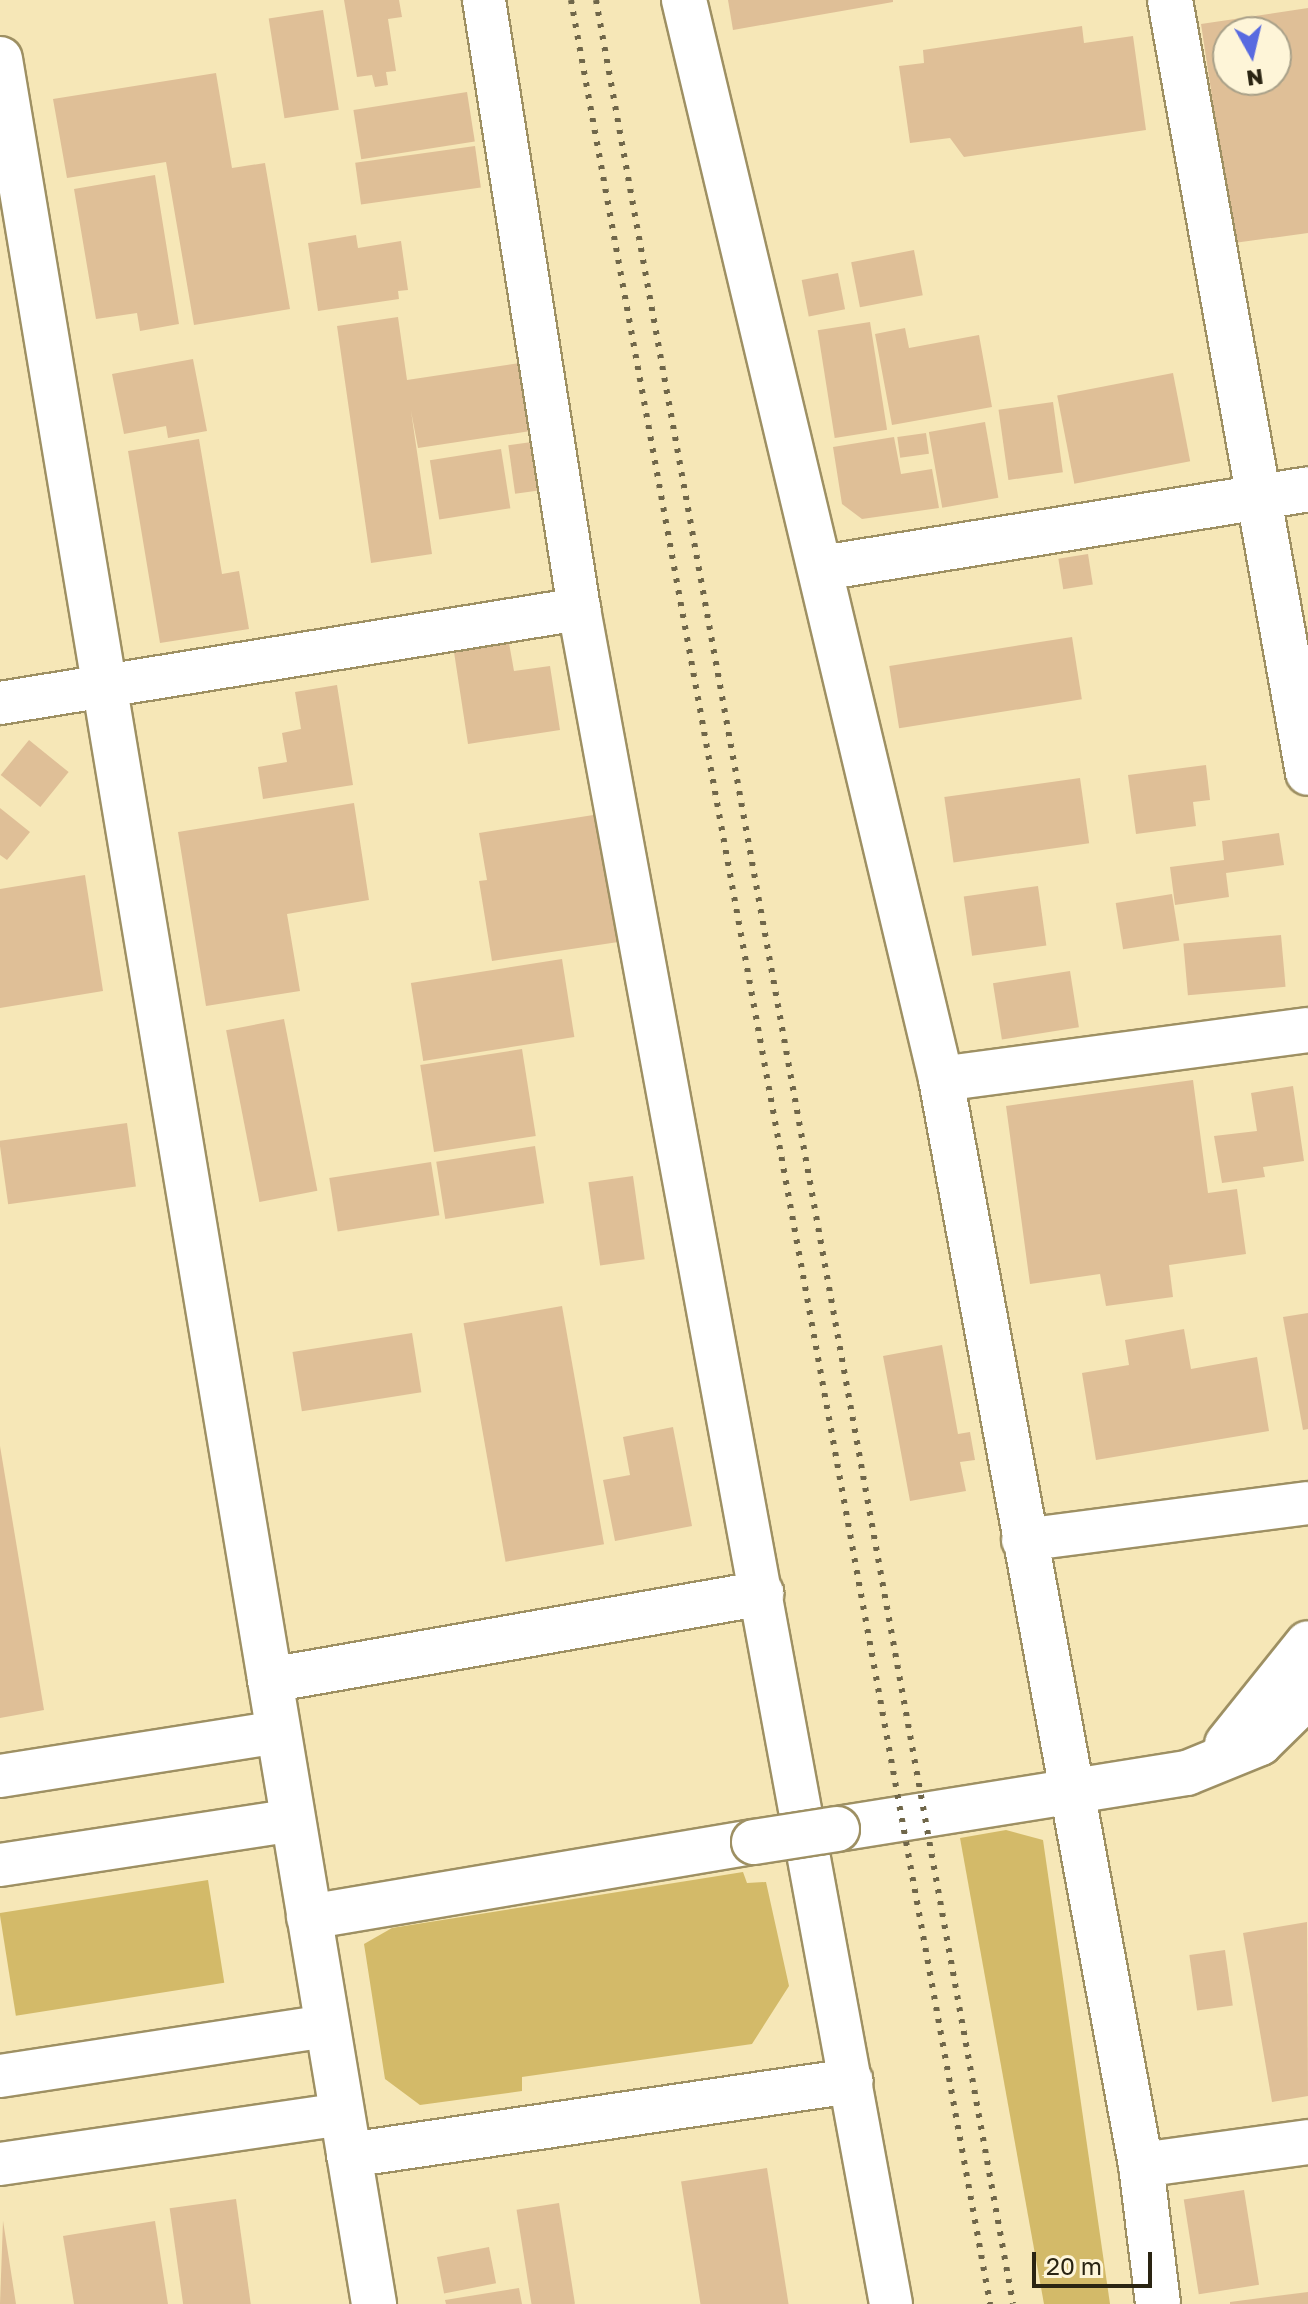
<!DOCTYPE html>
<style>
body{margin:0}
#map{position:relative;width:1308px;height:2304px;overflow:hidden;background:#f6e7b7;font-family:"Golos Text",sans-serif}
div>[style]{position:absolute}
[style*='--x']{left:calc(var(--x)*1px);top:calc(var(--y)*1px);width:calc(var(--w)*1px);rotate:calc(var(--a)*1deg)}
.green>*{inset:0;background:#d3ba69;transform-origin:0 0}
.building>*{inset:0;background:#dfbf97;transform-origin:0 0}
.roads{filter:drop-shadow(2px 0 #9e9063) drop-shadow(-2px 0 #9e9063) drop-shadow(0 2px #9e9063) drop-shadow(0 -2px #9e9063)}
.street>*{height:42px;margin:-21px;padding:0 21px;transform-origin:21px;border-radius:21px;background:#fff}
.secondary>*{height:44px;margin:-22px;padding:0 22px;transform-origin:22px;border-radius:22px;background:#fff}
.rail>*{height:6px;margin-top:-3px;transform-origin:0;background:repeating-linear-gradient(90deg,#6f6649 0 4px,transparent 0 12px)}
.bridges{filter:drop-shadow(2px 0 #9e9063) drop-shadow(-2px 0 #9e9063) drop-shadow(0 2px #9e9063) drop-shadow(0 -2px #9e9063)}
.secondary-bridge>*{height:44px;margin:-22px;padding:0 22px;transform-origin:22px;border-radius:22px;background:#fff}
span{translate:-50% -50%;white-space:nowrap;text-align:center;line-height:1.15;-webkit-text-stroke:7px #fef5d8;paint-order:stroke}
.north{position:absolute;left:1212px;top:16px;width:80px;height:80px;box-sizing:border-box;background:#fef5d8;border:2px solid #a9a189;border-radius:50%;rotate:172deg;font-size:22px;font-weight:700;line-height:32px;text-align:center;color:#2a2412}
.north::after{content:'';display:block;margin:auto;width:28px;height:36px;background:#586ae0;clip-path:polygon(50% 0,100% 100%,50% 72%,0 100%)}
.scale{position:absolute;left:1032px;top:2252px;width:120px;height:36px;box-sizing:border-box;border:4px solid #2a2412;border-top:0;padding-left:10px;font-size:24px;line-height:28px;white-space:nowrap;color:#2a2412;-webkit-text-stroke:6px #fef5d8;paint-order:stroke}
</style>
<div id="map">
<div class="green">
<i style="clip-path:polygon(1006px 1830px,1043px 1840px,1110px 2304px,1044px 2304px,960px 1838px)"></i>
<i style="clip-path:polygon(743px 1872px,747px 1883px,766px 1882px,789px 1986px,752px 2044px,522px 2077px,522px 2091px,420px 2105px,385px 2079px,364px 1944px,392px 1928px)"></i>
<i style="left:208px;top:1880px;width:104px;height:211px;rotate:81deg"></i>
</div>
<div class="building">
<i style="clip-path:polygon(344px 0,399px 0,402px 17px,388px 19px,396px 71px,386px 72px,388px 85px,375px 87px,372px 75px,357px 77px)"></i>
<i style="clip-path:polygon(728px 0,893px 0,893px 2px,733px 30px)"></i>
<i style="clip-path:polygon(evenodd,1308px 8px,1308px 233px,1234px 243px,1201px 24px,1308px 8px,1228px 32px,1276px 32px,1276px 80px,1228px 80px,1228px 32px)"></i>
<i style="left:323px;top:10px;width:101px;height:55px;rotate:81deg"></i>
<i style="clip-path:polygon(1082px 26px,1084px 43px,1133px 36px,1146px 130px,964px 157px,950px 138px,910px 143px,899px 66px,924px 63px,923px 50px)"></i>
<i style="clip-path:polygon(216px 73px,232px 168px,265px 163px,290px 309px,194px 325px,166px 162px,67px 178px,53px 99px)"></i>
<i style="left:467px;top:92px;width:50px;height:115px;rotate:81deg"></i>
<i style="left:475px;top:146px;width:42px;height:121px;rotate:82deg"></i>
<i style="clip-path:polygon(155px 175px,179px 324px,140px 331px,137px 313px,96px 319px,74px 189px)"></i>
<i style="clip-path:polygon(356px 235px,358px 248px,401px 241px,408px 290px,398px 291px,399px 299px,318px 311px,308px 243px)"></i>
<i style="left:914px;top:250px;width:46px;height:64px;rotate:79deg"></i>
<i style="left:838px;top:273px;width:37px;height:37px;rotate:79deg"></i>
<i style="clip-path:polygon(398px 317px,407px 380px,527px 362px,537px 430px,418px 448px,411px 411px,432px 554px,371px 563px,337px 326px)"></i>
<i style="left:870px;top:322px;width:109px;height:53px;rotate:81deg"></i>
<i style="clip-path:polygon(905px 328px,909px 348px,979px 335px,992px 407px,892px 425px,875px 334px)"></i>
<i style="clip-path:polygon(193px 359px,207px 431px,168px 438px,166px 426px,124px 434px,112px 374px)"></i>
<i style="left:1173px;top:373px;width:90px;height:118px;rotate:79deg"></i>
<i style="left:1053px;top:402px;width:71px;height:55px;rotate:82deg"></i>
<i style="left:985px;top:422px;width:77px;height:57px;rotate:80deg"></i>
<i style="left:926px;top:433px;width:21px;height:29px;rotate:82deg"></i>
<i style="clip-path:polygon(894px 437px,901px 474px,932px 469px,939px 508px,862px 519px,842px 504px,833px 447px)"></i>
<i style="clip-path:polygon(199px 439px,222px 574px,239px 571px,249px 629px,160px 643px,128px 451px)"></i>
<i style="left:539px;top:441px;width:49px;height:31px;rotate:82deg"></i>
<i style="left:501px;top:449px;width:60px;height:72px;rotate:81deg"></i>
<i style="left:1088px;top:554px;width:31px;height:30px;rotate:81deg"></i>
<i style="left:1072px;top:637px;width:63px;height:185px;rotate:81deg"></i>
<i style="clip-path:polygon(509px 643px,514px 671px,550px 666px,560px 730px,468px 744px,454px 652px)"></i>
<i style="clip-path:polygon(337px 685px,353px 785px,263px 799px,258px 767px,287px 762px,282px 733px,301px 729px,295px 692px)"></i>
<i style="left:29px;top:740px;width:51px;height:45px;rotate:39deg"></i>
<i style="clip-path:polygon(1206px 765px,1210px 800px,1193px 802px,1196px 826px,1136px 834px,1128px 775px)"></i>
<i style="left:1080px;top:778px;width:66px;height:137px;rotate:82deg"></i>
<i style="clip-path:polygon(354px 803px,369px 900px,287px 914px,300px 991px,206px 1006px,178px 832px)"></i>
<i style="clip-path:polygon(0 808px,30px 832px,7px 860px,0 855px)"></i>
<i style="clip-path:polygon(606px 813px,625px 941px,492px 961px,479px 881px,487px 880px,479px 833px)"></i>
<i style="clip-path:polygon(1279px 833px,1284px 865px,1226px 873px,1229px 897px,1175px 905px,1170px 867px,1224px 860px,1222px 841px)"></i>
<i style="clip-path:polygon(85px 875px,103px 991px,0 1008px,0 889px)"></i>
<i style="left:1038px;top:886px;width:60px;height:75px;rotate:82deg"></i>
<i style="left:1172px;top:894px;width:47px;height:57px;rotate:81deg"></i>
<i style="left:1281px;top:935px;width:52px;height:98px;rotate:85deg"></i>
<i style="left:562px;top:959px;width:79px;height:153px;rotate:81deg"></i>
<i style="left:1070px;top:971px;width:57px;height:78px;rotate:81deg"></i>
<i style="left:284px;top:1019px;width:175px;height:59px;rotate:79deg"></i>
<i style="left:522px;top:1049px;width:88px;height:103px;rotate:81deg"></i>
<i style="clip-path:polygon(1193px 1080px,1208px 1193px,1237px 1189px,1246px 1254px,1169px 1265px,1173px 1297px,1106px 1306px,1100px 1274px,1030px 1284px,1006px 1106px)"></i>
<i style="clip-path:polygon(1293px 1086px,1304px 1161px,1263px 1167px,1265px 1177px,1222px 1183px,1214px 1136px,1257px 1131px,1251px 1093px)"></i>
<i style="left:127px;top:1123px;width:64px;height:129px;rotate:82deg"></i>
<i style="left:535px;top:1146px;width:58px;height:100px;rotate:81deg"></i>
<i style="left:431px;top:1162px;width:54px;height:103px;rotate:81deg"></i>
<i style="left:633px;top:1176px;width:84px;height:45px;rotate:82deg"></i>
<i style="left:562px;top:1306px;width:242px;height:100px;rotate:80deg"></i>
<i style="clip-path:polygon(1308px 1313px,1308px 1429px,1303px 1430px,1283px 1317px)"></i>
<i style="clip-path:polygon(1184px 1329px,1191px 1369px,1257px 1357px,1269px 1431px,1096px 1460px,1082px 1373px,1129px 1365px,1125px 1340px)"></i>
<i style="left:412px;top:1333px;width:60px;height:121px;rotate:81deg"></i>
<i style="clip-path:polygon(942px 1345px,958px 1434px,970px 1432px,975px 1460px,960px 1462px,966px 1491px,910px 1501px,883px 1356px)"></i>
<i style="clip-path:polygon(673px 1427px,692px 1526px,615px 1541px,603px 1480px,630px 1475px,623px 1437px)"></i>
<i style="clip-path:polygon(0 1446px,44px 1710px,0 1718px)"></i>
<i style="clip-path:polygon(1307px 1922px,1308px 2096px,1272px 2102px,1243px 1933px)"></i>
<i style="left:1225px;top:1950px;width:56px;height:36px;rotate:82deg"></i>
<i style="left:767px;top:2168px;width:138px;height:87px;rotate:81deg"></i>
<i style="left:1244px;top:2190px;width:96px;height:61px;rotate:81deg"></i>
<i style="left:236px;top:2199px;width:106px;height:67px;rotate:82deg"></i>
<i style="left:559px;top:2203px;width:102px;height:43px;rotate:81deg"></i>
<i style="clip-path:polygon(3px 2221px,16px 2304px,0 2304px)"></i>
<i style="clip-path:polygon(155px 2221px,168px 2304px,74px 2304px,63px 2236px)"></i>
<i style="left:489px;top:2247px;width:37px;height:53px;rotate:79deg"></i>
<i style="clip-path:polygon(519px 2288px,522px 2304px,446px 2304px,445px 2300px)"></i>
<i style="clip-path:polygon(1308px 2292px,1308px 2304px,1230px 2304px,1230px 2302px)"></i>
</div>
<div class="roads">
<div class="street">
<i style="--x:484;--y:0;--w:616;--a:81.13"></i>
<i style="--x:579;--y:609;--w:1723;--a:79.57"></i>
<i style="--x:0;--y:703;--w:587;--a:-9.22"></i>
<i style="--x:1023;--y:1540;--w:287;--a:-7.4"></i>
<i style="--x:0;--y:1776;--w:282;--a:-9"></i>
<i style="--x:0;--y:1865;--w:296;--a:-8.7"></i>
<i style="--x:0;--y:2076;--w:332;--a:-8.7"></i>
<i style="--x:0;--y:2164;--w:346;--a:-8.3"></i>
</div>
<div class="secondary">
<i style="--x:684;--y:0;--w:1109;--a:76.6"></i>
<i style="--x:941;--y:1079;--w:1104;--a:79.57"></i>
<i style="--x:1141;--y:2165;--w:140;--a:83"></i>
<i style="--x:1170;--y:0;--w:785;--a:79.88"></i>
<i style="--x:0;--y:59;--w:2276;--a:80.54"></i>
<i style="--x:822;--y:568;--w:492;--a:-9.2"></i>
<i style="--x:941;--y:1079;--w:370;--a:-7.6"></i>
<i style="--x:270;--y:1680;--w:499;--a:-10"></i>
<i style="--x:1227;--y:1744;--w:129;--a:-51.3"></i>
<i style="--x:837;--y:1829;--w:354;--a:-9.1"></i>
<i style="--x:1187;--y:1773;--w:79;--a:-22.3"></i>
<i style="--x:1260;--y:1743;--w:67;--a:-44.4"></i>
<i style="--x:309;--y:1917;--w:451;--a:-9.6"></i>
<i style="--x:349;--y:2155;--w:507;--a:-8.39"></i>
<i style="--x:1141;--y:2165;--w:169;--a:-7.8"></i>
</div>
</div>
<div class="rail">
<i style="--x:571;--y:0;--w:2342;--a:79.69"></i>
<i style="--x:596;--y:0;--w:2341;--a:79.74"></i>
</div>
<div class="bridges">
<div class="secondary-bridge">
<i style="--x:754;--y:1842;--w:84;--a:-8.9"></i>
</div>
</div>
<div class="north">N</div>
<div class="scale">20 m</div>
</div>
